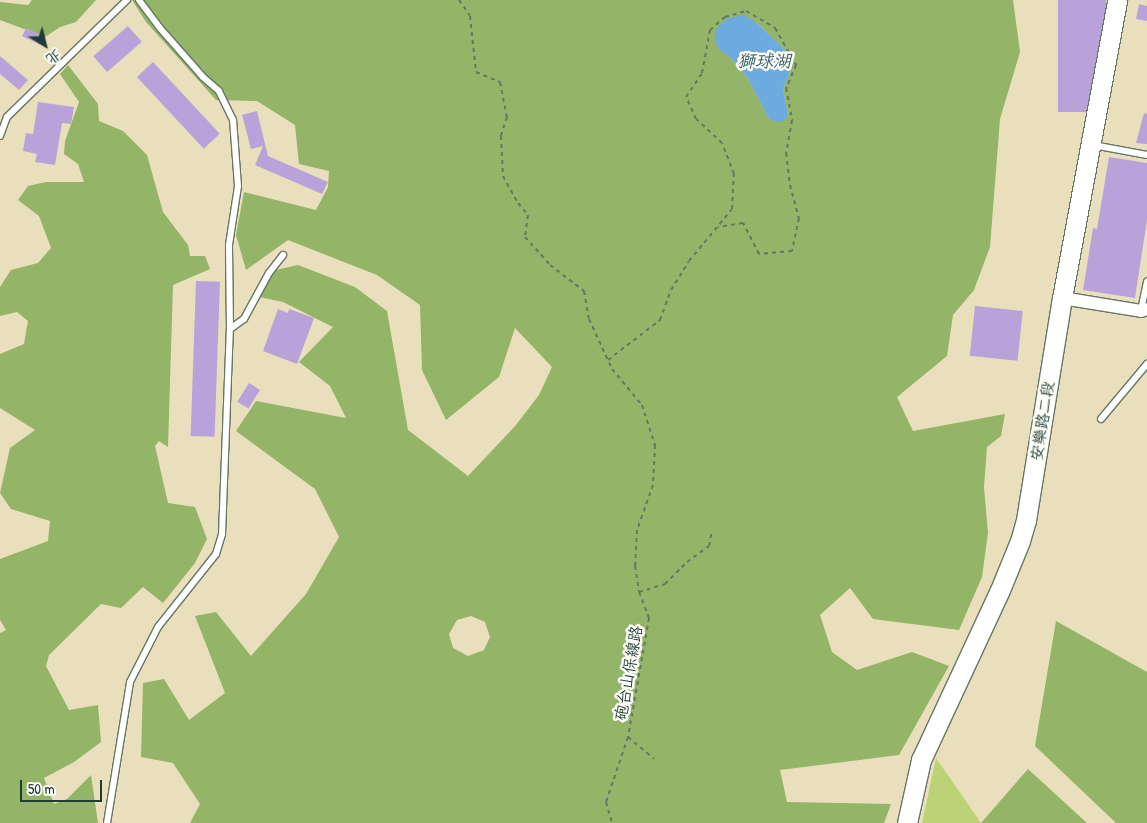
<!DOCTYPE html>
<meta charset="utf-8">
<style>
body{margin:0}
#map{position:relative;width:1147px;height:823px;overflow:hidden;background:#eadfbc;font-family:"Patrick Hand","LXGW WenKai TC",sans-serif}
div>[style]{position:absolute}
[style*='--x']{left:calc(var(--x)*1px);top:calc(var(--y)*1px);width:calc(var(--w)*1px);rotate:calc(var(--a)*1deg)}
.green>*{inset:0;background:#bbd276}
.forest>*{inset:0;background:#94b467}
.water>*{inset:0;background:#6caadf}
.building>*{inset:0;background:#b9a2da;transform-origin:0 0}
.path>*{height:2px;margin-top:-1px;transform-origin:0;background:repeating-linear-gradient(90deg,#667664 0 4px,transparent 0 8px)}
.roads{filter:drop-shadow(1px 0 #667664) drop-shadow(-1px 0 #667664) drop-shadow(0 1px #667664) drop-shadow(0 -1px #667664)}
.lane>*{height:6px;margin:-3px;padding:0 3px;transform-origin:3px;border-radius:3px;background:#fff}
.street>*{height:12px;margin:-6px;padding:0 6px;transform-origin:6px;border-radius:6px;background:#fff}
.secondary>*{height:19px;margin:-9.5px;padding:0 9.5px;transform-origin:9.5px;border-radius:9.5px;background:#fff}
span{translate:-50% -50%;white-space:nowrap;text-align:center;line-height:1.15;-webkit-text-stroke:5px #fdfcf7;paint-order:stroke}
.street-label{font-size:16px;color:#1f3d34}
.water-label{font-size:18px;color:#365e67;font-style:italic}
.north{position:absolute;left:20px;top:20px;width:50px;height:50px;-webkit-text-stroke:4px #fdfcf7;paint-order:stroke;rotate:144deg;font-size:14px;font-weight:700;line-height:20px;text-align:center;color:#1f3d34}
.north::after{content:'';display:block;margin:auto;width:18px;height:22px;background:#1f3d34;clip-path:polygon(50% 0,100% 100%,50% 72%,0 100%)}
.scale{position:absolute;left:20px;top:780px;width:82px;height:22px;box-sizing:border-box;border:2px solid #1f3d34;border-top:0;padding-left:6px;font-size:15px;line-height:18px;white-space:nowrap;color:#1f3d34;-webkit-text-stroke:4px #fdfcf7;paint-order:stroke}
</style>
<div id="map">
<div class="green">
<i style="clip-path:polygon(936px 758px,981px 823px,922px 823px)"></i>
</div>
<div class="forest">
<i style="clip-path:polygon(32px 0,96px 0,76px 22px,60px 27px,45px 37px,0 20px,0 2px,28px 5px)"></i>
<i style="clip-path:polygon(evenodd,132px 0,1013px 0,1020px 52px,1000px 119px,990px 247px,974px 290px,953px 315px,947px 356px,897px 397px,913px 431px,1005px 414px,1001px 436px,987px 447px,984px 487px,988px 533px,982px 577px,959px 630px,873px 619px,850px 588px,820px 615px,832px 652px,857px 670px,912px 652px,949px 666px,899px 755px,780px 770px,787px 802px,891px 804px,884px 823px,190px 823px,200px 804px,173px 763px,141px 757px,143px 683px,164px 679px,189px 720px,225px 693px,195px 616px,216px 612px,251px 656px,306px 594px,339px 537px,315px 489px,236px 431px,256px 401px,346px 418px,330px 386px,299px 362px,333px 327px,283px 302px,259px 297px,267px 272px,298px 265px,355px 287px,387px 311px,408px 430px,468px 476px,516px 425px,539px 395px,552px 367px,515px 328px,499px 377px,446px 420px,422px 370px,420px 305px,377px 275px,288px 240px,246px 270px,236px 235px,244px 192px,316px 210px,328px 187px,329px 171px,299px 164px,295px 125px,257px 101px,216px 100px,146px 22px,132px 0,756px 22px,789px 54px,791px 68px,783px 89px,788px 115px,769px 119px,747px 77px,730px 57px,756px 22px,132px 0,471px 616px,485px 622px,490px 637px,484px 650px,468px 656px,453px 648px,449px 634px,457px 620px,471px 616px)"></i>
<i style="clip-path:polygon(68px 65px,98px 104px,99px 121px,123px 131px,147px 155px,163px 212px,188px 245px,190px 256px,205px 256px,210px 269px,173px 285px,168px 447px,159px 441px,155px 446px,168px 503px,195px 507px,207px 539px,195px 563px,163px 603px,143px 587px,121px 608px,101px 604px,49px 655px,46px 666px,69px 710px,98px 705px,101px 742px,74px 762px,44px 778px,54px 804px,67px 799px,91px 775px,98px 823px,0 823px,0 633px,6px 630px,0 620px,0 559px,48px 541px,50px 521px,11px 509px,0 493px,10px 448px,35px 430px,0 408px,0 354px,24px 344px,28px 321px,17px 312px,0 316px,0 287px,11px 270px,38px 263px,51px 248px,39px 216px,18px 200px,28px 186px,46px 182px,84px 182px,78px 164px,64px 154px,65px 141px,79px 102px,60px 74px)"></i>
<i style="clip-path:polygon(1056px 621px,1147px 672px,1147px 823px,1116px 823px,1035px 746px)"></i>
<i style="clip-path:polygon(1028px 769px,1087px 823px,981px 823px)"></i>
</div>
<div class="water">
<i style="clip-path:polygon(743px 15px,756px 22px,789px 54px,791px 68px,783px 89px,788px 115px,784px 121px,778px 122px,769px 119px,747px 77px,730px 57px,719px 50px,715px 41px,716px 29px,726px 19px)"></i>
</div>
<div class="building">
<i style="left:1058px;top:0;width:48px;height:112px"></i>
<i style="clip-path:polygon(1139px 4px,1147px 6px,1147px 21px,1136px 19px)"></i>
<i style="left:128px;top:26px;width:21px;height:46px;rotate:49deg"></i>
<i style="left:26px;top:28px;width:21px;height:9px;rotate:25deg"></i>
<i style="clip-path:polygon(0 56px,28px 80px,19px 90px,0 74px)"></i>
<i style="left:153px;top:62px;width:98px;height:22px;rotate:47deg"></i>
<i style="clip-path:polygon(38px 102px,74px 107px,71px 124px,62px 123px,55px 165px,35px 162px,37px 154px,23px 151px,26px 133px,33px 134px)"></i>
<i style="clip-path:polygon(257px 111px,268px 156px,328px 182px,322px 194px,255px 165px,263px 146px,251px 149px,242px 115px)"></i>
<i style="clip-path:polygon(1144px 113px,1147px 114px,1147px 144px,1136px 143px)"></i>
<i style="clip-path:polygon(1109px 157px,1147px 163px,1147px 220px,1135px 298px,1083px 290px,1093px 228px,1097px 229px)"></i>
<i style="left:196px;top:281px;width:24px;height:155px;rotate:2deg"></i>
<i style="left:975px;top:306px;width:48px;height:50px;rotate:6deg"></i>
<i style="clip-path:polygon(278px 309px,288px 313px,289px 309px,314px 318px,297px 364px,263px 351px)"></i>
<i style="left:249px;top:383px;width:13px;height:22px;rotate:32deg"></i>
</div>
<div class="path">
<i style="--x:459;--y:0;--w:19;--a:55"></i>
<i style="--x:470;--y:16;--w:56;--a:83.9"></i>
<i style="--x:476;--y:72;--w:26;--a:23"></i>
<i style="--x:500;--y:82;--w:36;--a:79"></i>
<i style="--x:507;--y:117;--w:20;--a:108"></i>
<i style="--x:501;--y:136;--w:40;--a:87.1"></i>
<i style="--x:503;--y:176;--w:31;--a:61"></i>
<i style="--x:518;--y:203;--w:16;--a:50"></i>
<i style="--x:528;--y:215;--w:22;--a:98"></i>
<i style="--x:525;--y:237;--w:38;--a:48"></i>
<i style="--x:550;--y:265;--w:43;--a:37.4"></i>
<i style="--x:584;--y:291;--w:28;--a:80"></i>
<i style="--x:589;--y:319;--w:55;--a:65.3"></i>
<i style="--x:612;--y:369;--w:47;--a:50.2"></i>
<i style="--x:642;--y:405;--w:42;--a:72"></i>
<i style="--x:655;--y:445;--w:40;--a:92.9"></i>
<i style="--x:653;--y:485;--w:48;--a:109.6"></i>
<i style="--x:637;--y:530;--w:36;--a:93"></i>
<i style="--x:635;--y:566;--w:26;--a:81"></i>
<i style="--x:639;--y:592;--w:28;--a:69"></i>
<i style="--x:649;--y:618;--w:121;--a:100"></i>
<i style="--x:628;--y:737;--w:69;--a:108.7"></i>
<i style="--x:606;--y:802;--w:22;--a:74"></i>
<i style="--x:608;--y:360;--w:66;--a:-37.6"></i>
<i style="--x:660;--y:320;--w:32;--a:-70"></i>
<i style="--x:671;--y:290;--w:34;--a:-58"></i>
<i style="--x:689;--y:261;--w:67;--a:-50.4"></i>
<i style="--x:732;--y:209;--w:35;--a:-87"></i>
<i style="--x:734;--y:174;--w:33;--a:-111"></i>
<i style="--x:722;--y:143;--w:35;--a:-137"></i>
<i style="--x:696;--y:119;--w:24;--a:-114"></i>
<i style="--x:686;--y:97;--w:29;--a:-56"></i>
<i style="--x:702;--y:73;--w:44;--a:-79.5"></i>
<i style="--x:710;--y:30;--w:20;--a:-41"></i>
<i style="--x:725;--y:17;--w:22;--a:-16"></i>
<i style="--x:746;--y:11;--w:34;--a:30"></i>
<i style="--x:775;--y:28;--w:43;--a:60.4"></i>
<i style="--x:796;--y:65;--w:25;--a:113"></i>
<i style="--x:786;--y:88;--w:33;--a:79"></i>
<i style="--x:792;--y:120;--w:34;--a:100"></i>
<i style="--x:786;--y:153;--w:32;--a:83"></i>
<i style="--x:790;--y:185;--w:34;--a:75"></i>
<i style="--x:799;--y:218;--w:34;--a:102"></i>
<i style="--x:792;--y:251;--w:33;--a:175"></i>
<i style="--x:759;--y:254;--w:35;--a:-117"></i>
<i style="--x:743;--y:223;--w:25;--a:171"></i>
<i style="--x:639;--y:592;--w:27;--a:-17"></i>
<i style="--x:665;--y:584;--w:31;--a:-45"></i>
<i style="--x:687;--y:562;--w:27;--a:-36"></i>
<i style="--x:709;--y:546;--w:16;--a:-79"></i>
<i style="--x:628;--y:737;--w:34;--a:40"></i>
</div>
<div class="roads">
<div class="lane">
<i style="--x:0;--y:136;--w:20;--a:-70"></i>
<i style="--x:7;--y:117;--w:168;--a:-44.3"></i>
<i style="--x:1093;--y:145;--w:55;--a:10.5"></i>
<i style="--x:1141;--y:310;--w:29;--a:-78"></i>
<i style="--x:230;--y:329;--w:17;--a:-36"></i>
<i style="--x:244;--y:319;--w:52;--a:-61.5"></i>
<i style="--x:269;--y:273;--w:23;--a:-52"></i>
<i style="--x:1101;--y:419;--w:72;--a:-50.1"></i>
<i style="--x:107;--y:823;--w:143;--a:-80.7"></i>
<i style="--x:130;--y:682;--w:62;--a:-63"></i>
<i style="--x:158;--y:627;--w:93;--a:-51.5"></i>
<i style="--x:216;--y:554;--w:21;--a:-73"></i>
<i style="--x:222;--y:534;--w:205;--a:-87.8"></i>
<i style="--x:230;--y:329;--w:84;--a:-90.7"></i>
<i style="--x:229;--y:245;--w:60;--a:-81.3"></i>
<i style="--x:238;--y:186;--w:66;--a:-94.3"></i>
<i style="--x:233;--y:120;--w:32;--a:-116"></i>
<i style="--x:219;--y:91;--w:21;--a:-139"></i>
<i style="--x:203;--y:77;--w:65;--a:-131.3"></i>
<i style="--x:160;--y:28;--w:35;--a:-127"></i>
</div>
<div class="street">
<i style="--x:1062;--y:298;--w:80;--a:9.3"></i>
<i style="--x:1141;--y:311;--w:6;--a:-18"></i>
</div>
<div class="secondary">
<i style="--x:907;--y:823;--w:65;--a:-77.5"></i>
<i style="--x:921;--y:760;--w:187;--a:-65.1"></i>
<i style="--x:1000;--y:590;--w:53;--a:-67.8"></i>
<i style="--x:1020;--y:541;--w:22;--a:-74"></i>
<i style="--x:1026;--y:520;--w:225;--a:-80.8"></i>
<i style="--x:1062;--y:298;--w:303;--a:-79.5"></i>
</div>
</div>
<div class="street-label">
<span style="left:1042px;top:421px;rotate:-81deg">安樂路二段</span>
<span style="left:628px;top:673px;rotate:-80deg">砲台山保線路</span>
</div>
<div class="water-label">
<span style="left:764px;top:61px">獅球湖</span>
</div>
<div class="north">北</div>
<div class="scale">50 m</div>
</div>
